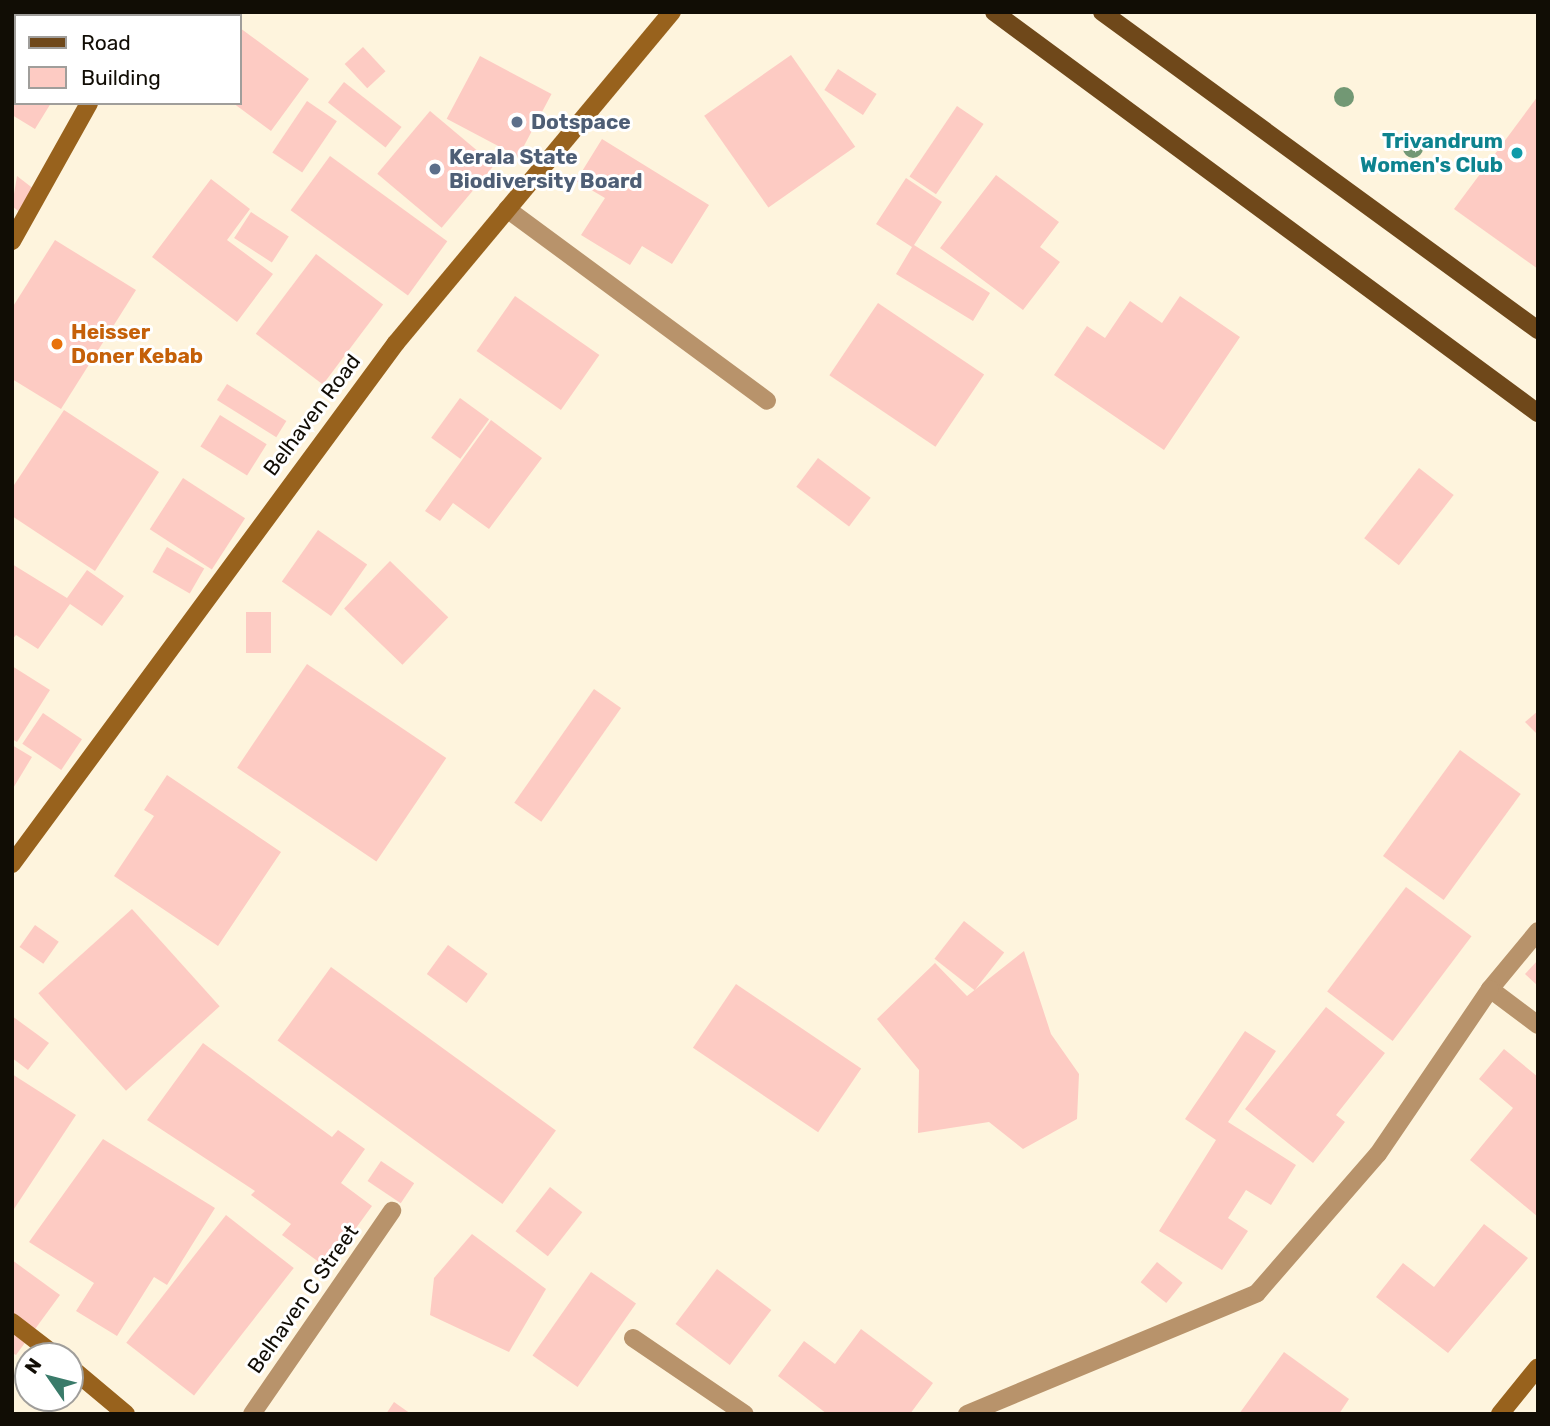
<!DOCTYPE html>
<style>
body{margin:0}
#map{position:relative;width:1550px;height:1426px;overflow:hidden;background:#fef4dd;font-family:Rubik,sans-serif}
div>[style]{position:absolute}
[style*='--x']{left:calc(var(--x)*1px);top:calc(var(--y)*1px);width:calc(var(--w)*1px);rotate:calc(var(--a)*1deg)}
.building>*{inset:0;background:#fdcbc3;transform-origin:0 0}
.street>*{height:18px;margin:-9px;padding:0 9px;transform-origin:9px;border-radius:9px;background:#b8936b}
.secondary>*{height:18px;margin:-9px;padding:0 9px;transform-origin:9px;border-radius:9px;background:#98621d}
.primary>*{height:18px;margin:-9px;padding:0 9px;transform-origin:9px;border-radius:9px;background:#6f481a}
.trees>*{width:20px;height:20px;margin:-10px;border-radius:50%;background:#729874}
.dots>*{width:19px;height:19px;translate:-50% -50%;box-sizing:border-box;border:4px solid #fff;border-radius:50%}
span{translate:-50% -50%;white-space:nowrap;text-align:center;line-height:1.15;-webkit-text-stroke:6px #fff;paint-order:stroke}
.service-label{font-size:21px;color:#4e5e75;font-weight:700}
.left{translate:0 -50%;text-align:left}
.culture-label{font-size:21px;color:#0d838f;font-weight:700}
.right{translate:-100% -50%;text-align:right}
.food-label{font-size:21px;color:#c56008;font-weight:700}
.street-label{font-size:21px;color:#110d05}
.frame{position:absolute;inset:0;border:14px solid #110d05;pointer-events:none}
.legend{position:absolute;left:14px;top:14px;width:228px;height:91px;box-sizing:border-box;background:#fff;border:2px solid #a09e9b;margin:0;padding:9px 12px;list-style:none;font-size:21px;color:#110d05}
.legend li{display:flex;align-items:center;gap:14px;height:35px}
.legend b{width:35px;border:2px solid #a09e9b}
.north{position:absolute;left:14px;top:1342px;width:70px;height:70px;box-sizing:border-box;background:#fff;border:2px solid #a09e9b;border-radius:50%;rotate:305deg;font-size:19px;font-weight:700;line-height:28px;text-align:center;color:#110d05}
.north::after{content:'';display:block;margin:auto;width:24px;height:32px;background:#3a7b6a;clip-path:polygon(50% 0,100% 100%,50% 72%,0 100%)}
</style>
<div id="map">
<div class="building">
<i style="clip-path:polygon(240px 28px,309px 79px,271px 131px,233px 103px,240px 103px)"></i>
<i style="clip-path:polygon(16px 46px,16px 103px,51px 103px,35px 129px,12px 115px)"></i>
<i style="left:363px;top:47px;width:33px;height:25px;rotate:47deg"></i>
<i style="left:791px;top:55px;width:112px;height:106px;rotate:55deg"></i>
<i style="left:480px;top:56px;width:81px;height:71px;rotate:28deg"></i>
<i style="left:838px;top:69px;width:46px;height:25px;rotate:33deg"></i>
<i style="left:344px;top:82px;width:73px;height:26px;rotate:38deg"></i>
<i style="clip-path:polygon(1538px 96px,1538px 269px,1454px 209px)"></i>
<i style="left:307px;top:101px;width:36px;height:62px;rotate:34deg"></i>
<i style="left:957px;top:106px;width:32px;height:85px;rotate:34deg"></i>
<i style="left:430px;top:111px;width:84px;height:82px;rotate:40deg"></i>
<i style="clip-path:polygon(602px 139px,709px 205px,672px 264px,642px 246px,630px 265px,581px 235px,605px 198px,576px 181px)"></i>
<i style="left:330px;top:156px;width:145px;height:67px;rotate:36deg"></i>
<i style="clip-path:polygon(996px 175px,1059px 222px,1040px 247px,1060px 262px,1023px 310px,940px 248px)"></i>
<i style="clip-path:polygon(17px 176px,39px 193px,22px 214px,12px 206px)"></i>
<i style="clip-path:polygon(906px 178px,942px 202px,914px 245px,990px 293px,973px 321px,896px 274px,912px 247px,876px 224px)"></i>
<i style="clip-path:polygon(211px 179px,250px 209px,227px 240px,273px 274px,237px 322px,152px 257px)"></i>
<i style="left:251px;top:212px;width:45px;height:31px;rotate:33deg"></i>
<i style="clip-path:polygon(55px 240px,136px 290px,61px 409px,12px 379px,12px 308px)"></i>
<i style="left:316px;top:254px;width:84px;height:100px;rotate:37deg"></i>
<i style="left:515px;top:296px;width:103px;height:67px;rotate:35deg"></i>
<i style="clip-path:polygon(1180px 296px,1240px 337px,1164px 450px,1054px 375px,1087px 326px,1105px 338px,1130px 301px,1162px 323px)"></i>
<i style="left:878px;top:303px;width:128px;height:87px;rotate:34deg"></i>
<i style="left:227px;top:384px;width:70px;height:19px;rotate:32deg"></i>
<i style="left:460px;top:398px;width:36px;height:49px;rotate:36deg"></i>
<i style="clip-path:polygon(64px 410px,159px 472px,95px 571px,12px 516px,12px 488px)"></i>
<i style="left:220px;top:415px;width:55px;height:37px;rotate:32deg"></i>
<i style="clip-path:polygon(491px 420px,542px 458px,489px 529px,453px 503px,440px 521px,425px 511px)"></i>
<i style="left:818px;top:458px;width:66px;height:36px;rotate:37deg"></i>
<i style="left:1419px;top:468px;width:44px;height:89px;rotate:38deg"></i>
<i style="left:183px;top:478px;width:74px;height:61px;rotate:33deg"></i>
<i style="left:318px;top:530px;width:60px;height:63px;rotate:35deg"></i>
<i style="left:167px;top:547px;width:43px;height:29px;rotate:30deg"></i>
<i style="left:390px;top:561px;width:81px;height:66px;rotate:44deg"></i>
<i style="clip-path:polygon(12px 564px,67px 598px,87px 570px,124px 596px,102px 626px,70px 604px,38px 649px,16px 635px,12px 640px)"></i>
<i style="left:246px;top:612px;width:25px;height:41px"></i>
<i style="left:307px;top:664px;width:168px;height:125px;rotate:34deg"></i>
<i style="clip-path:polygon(12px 666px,50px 690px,17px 742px,12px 739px)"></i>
<i style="left:594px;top:689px;width:33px;height:139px;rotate:35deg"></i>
<i style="clip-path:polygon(1538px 711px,1538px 735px,1525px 722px)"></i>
<i style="left:43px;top:713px;width:47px;height:37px;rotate:34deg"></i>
<i style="clip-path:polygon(12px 745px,32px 757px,12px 790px)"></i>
<i style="left:1460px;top:750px;width:75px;height:131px;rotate:36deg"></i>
<i style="clip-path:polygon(167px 775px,281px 852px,218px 946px,114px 876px,154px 816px,144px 810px)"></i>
<i style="left:1406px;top:887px;width:82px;height:131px;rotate:37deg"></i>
<i style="left:132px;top:909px;width:131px;height:126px;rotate:48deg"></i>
<i style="left:964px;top:921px;width:51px;height:48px;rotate:38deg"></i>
<i style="left:35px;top:925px;width:29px;height:27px;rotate:35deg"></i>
<i style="left:448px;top:945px;width:49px;height:36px;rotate:36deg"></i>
<i style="clip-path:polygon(1024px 951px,1051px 1034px,1079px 1074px,1077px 1119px,1023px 1149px,989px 1122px,918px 1133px,919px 1070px,877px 1019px,935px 963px,967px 996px)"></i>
<i style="clip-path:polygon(1538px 960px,1538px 986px,1525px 974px)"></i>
<i style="left:331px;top:967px;width:278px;height:91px;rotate:36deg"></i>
<i style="left:736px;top:984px;width:151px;height:77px;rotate:34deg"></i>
<i style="clip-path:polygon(1326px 1007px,1385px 1053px,1336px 1115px,1345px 1122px,1313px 1163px,1245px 1109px)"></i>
<i style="clip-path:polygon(12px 1016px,49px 1043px,28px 1070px,12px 1058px)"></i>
<i style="clip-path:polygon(1245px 1031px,1276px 1051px,1228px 1122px,1296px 1165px,1271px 1205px,1246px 1190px,1228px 1218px,1248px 1231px,1222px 1270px,1159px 1231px,1216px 1140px,1185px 1119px)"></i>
<i style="clip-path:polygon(203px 1043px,332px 1137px,338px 1130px,365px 1149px,341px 1183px,372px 1206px,327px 1268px,282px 1235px,291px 1224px,251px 1195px,255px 1191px,147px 1120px)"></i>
<i style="clip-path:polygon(1504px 1049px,1538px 1077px,1538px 1217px,1470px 1160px,1513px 1108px,1479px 1079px)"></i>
<i style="clip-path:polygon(12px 1074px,76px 1115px,12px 1212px)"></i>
<i style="clip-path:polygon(103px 1139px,215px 1208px,167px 1285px,154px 1277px,117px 1336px,76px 1311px,94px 1283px,29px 1242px)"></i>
<i style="left:381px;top:1161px;width:40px;height:24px;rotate:34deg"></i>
<i style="left:550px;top:1187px;width:41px;height:56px;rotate:38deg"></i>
<i style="left:226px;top:1215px;width:86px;height:162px;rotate:38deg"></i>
<i style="clip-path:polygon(1484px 1224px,1528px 1258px,1448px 1353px,1376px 1297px,1403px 1263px,1434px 1287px)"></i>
<i style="clip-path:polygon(472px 1234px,546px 1289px,509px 1352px,430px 1315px,434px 1278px)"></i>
<i style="clip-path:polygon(12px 1260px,60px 1295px,16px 1355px,12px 1353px)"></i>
<i style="left:1157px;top:1262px;width:33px;height:26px;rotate:39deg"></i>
<i style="left:717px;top:1269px;width:68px;height:69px;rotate:37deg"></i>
<i style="left:591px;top:1272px;width:55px;height:102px;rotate:35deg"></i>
<i style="clip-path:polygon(861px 1329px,933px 1383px,910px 1414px,827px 1414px,778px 1376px,804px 1341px,835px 1364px)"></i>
<i style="clip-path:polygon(1284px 1352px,1349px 1399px,1339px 1414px,1239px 1414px)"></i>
<i style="clip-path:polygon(394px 1402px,411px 1414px,386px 1414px)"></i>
</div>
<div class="street">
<i style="--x:507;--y:209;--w:323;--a:36.4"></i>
<i style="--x:1538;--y:931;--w:75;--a:129.6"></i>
<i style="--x:1490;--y:989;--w:60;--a:36.9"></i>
<i style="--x:633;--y:1338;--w:135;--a:34.2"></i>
<i style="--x:252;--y:1414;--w:247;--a:-55.4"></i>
<i style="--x:967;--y:1414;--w:314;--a:-22.6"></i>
<i style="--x:1257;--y:1293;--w:184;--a:-49"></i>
<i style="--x:1378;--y:1154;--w:199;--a:-55.8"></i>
</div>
<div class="secondary">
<i style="--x:136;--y:16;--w:4;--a:-63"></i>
<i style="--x:12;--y:241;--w:158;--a:-60.8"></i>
<i style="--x:12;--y:864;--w:647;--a:-53.61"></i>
<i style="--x:396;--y:343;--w:431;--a:-50.2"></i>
<i style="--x:12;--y:1322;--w:56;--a:37.7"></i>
<i style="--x:70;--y:1367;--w:73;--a:40"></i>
<i style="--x:1500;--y:1414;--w:60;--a:-51"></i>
</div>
<div class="primary">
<i style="--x:994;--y:12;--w:676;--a:36.4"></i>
<i style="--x:1102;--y:12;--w:540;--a:36.11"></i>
</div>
<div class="trees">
<i style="left:1344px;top:97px"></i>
<i style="left:1413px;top:148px"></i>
</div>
<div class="dots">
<i style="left:517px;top:122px;background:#5c6f8a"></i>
<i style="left:1517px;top:153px;background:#0f9aa8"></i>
<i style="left:435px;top:169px;background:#5c6f8a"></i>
<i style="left:57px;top:344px;background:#e8710a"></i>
</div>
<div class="service-label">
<span class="left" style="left:531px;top:122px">Dotspace</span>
<span class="left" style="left:449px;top:169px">Kerala State<br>Biodiversity Board</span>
</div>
<div class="culture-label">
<span class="right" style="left:1503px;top:153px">Trivandrum<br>Women's Club</span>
</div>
<div class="food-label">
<span class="left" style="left:71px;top:344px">Heisser<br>Doner Kebab</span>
</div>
<div class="street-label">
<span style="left:312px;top:415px;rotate:-53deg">Belhaven Road</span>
<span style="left:303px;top:1299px;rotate:-55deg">Belhaven C Street</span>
</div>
<div class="frame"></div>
<ul class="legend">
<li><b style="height:9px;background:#6f481a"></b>Road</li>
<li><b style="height:19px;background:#fdcbc3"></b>Building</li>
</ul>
<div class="north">N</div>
</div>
